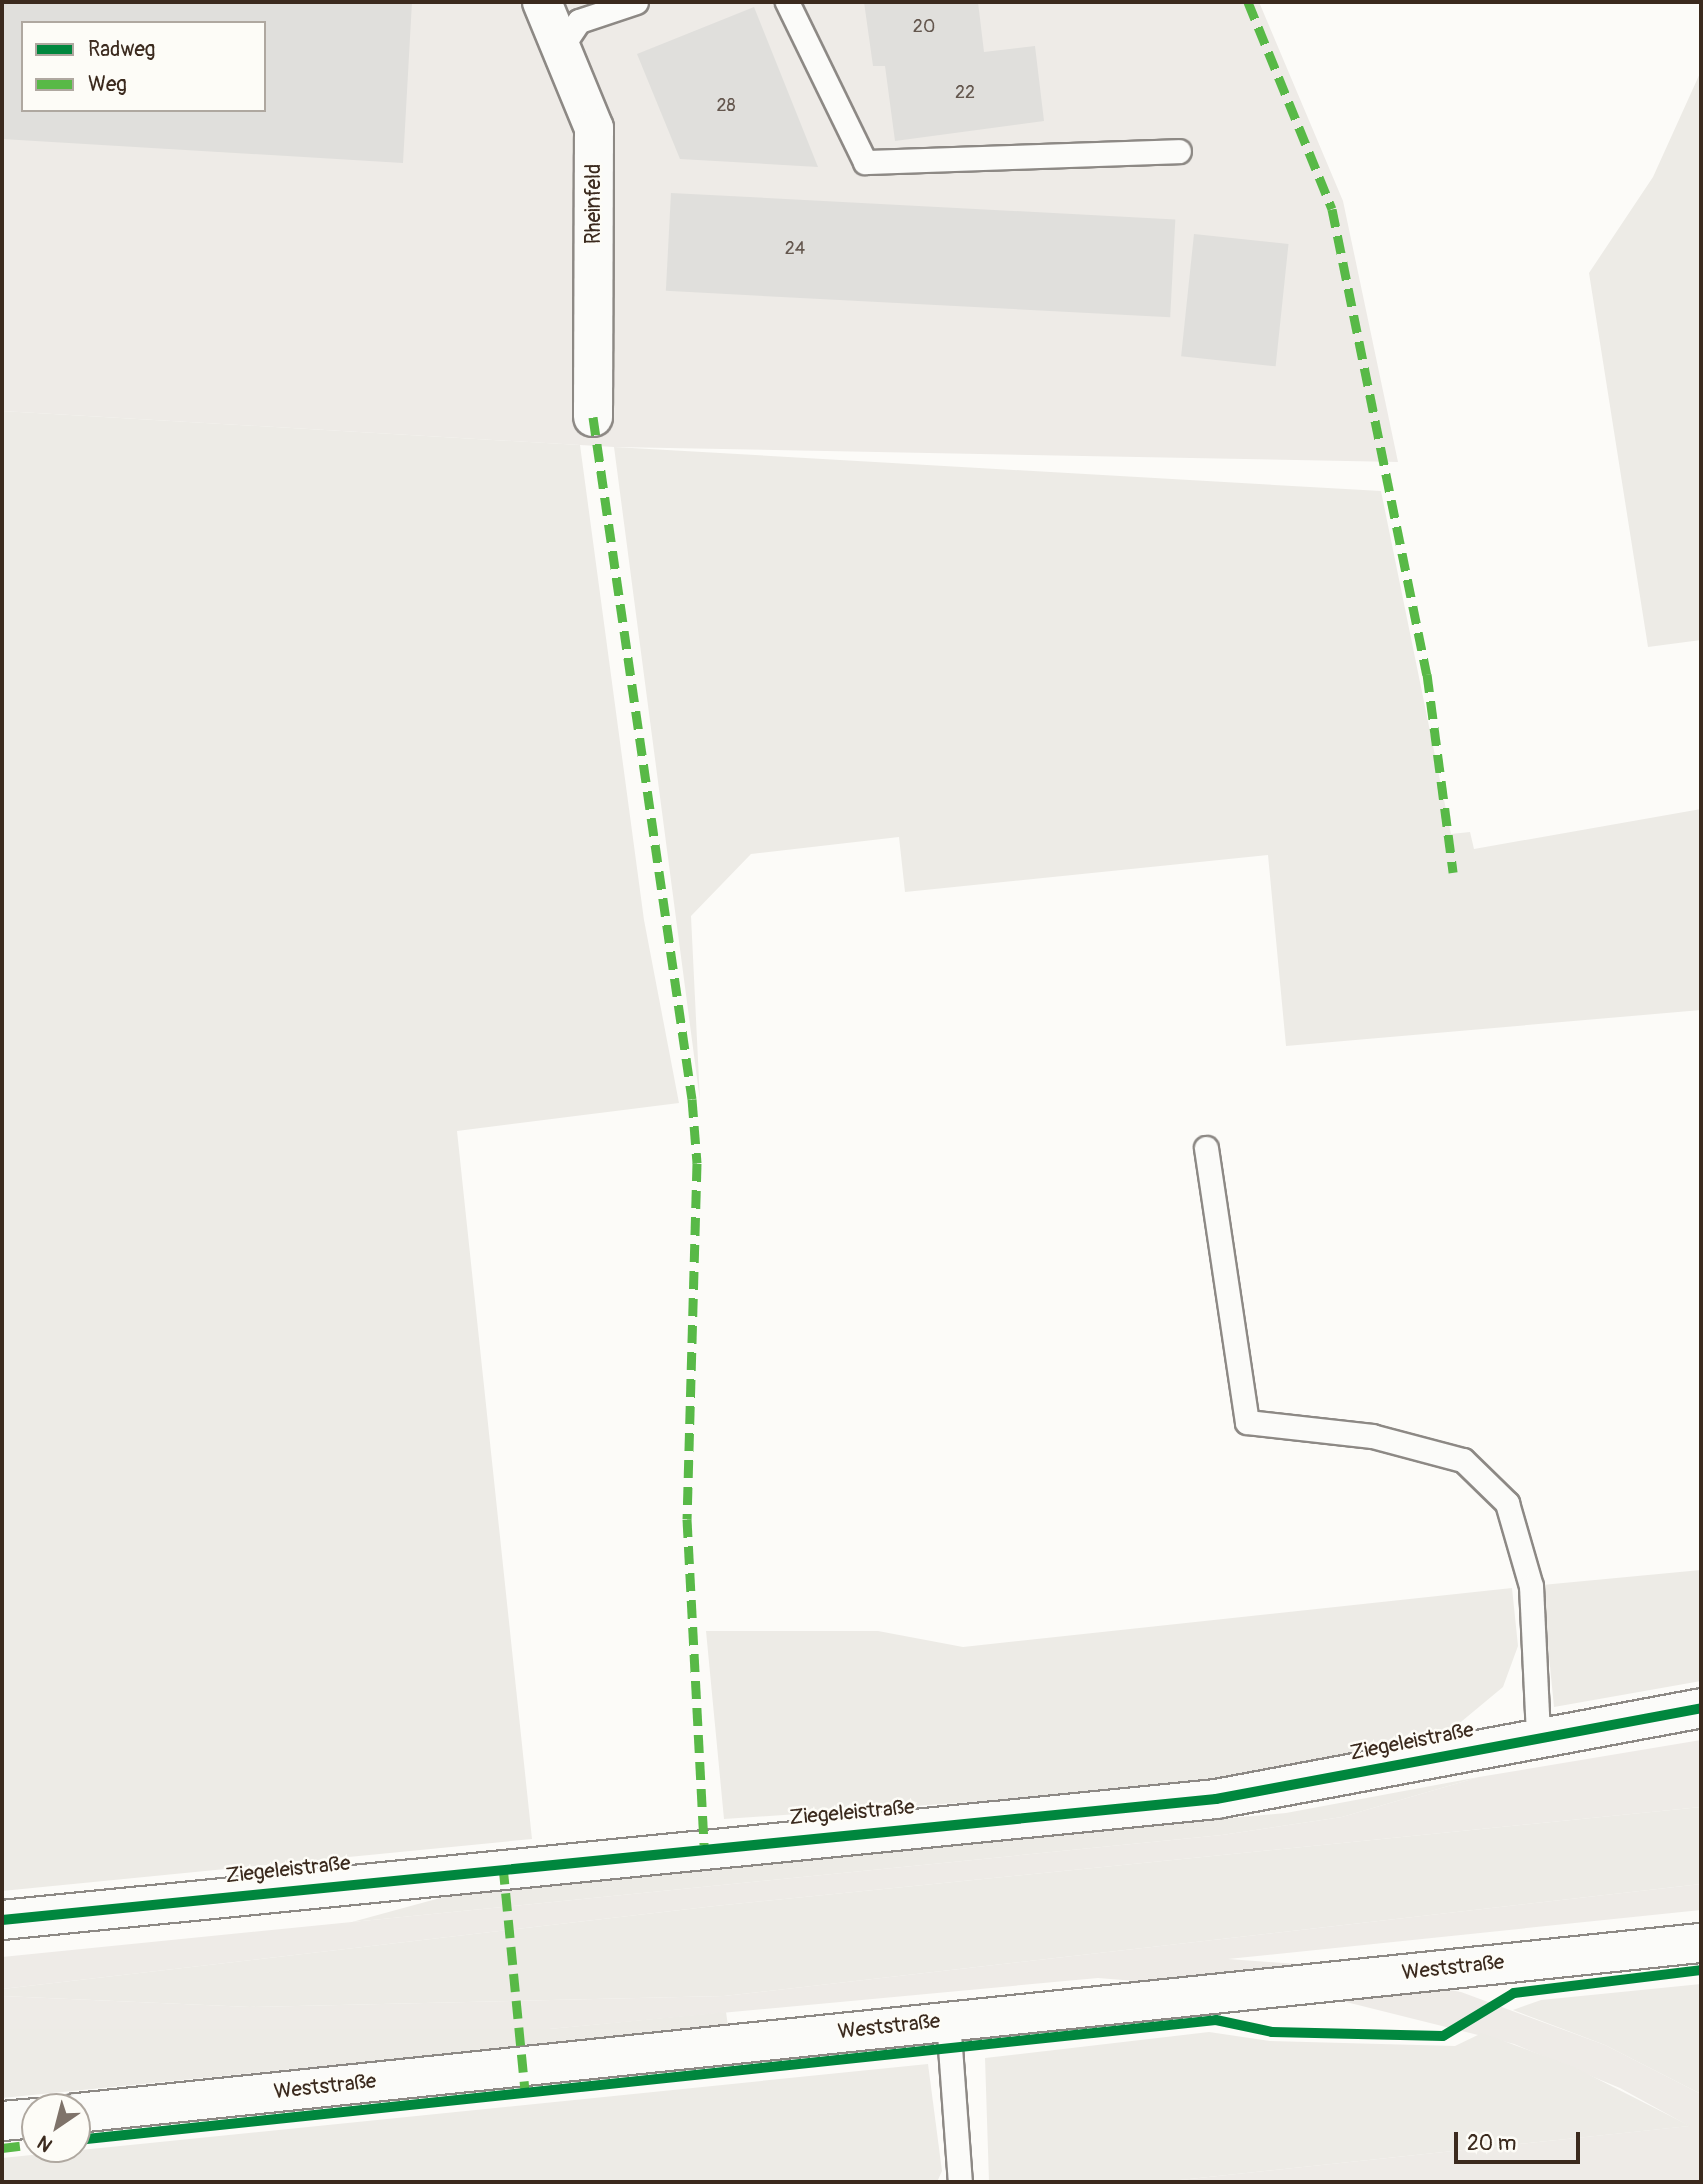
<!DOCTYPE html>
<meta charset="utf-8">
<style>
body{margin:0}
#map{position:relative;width:1703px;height:2184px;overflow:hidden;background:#fcfbf8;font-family:Pangolin,sans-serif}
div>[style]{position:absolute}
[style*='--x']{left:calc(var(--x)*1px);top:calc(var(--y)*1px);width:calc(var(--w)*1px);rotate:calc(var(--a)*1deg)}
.built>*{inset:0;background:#eeebe7}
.green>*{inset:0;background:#edebe6}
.building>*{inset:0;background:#e0dfdc;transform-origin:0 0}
.roads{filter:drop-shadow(2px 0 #8d8985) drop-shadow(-2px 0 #8d8985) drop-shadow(0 2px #8d8985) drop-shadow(0 -2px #8d8985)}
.service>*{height:23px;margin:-11.5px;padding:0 11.5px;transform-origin:11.5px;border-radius:11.5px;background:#fbfbf9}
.minor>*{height:38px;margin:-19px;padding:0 19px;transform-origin:19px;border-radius:19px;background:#fbfbf9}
.quiet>*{height:9px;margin-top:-4.5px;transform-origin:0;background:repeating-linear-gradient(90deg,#58b947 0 18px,transparent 0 27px)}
.cycleway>*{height:10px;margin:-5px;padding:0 5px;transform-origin:5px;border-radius:5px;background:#00873e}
span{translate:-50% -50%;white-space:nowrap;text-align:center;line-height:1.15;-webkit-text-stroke:5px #fdfcf7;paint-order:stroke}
.number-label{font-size:18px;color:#64574e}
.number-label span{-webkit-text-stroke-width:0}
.street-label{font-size:21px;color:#3b2a1e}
.frame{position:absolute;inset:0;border:4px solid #3b2a1e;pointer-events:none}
.legend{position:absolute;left:21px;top:21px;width:245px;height:91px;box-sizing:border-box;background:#fdfcf7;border:2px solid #afa8a0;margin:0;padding:9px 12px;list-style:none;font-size:21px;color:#3b2a1e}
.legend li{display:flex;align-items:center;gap:14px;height:35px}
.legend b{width:35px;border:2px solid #afa8a0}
.north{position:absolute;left:21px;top:2093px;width:70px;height:70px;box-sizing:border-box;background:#fdfcf7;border:2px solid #afa8a0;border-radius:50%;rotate:215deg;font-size:19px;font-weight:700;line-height:28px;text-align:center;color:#3b2a1e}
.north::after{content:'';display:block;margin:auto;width:24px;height:32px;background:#7f736a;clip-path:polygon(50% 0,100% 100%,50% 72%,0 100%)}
.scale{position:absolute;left:1454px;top:2132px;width:126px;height:32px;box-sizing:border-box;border:4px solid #3b2a1e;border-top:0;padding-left:9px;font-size:21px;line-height:24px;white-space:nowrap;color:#3b2a1e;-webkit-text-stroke:5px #fdfcf7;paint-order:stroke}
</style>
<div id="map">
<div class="built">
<i style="clip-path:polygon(evenodd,2px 2px,1259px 2px,1343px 201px,1398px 462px,614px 447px,2px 411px,2px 2px,23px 23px,264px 23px,264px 110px,23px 110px,23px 23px)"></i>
<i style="clip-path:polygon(1701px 1740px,1701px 1807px,715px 1906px,2px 1989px,2px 1957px,1222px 1835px,1342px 1817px,1479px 1777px)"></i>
<i style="clip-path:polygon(1701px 1884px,1701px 1910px,1228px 1959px,1326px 1966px,1461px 1992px,1605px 2045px,1701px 2094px,1701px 2182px,1161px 2182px,1689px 2126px,1620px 2088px,1514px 2044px,1322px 1996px,1098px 1978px,549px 2029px,2px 2029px,2px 1996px,250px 2007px,724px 1996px)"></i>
</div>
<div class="green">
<i style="clip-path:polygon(1701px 71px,1701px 640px,1648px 647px,1589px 273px,1653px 177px)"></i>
<i style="clip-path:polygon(2px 411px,580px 445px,644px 920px,679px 1103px,457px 1131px,532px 1839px,2px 1891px)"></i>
<i style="clip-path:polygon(614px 447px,1381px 491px,1451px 834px,1470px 832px,1474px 849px,1701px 809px,1701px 1010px,1286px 1046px,1268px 855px,905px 892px,899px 837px,751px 854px,691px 916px,700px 1101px)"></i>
<i style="clip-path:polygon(1701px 1570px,1701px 1681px,1554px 1707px,1542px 1585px)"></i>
<i style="clip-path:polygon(1512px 1588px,1518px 1646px,1503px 1687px,1450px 1731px,1407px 1749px,1118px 1792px,724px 1819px,706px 1631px,878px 1631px,963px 1647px)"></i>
<i style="clip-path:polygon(1479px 1777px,1342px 1817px,1222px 1835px,352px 1922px,484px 1886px,1286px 1813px)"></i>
<i style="clip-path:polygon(1701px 1807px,1701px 1884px,724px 1996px,250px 2007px,2px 1996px,2px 1989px,715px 1906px)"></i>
<i style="clip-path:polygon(1701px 1984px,1701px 2094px,1605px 2045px,1513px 2010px,1541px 2000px)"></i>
<i style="clip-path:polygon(726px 2012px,728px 2026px,2px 2098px,2px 2029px,549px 2029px)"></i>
<i style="clip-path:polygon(1209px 2032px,1270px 2041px,1455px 2046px,1482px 2033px,1574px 2067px,1690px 2126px,1161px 2182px,989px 2182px,985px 2058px)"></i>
<i style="clip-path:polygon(928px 2064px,942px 2171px,937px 2182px,2px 2182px,2px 2158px)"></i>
</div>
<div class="building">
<i style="clip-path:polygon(evenodd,2px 2px,412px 2px,403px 163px,2px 139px,2px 2px,23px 23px,264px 23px,264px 110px,23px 110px,23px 23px)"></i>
<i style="clip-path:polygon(864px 2px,978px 2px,984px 52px,1035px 46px,1044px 121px,895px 141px,885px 66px,873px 66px)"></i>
<i style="clip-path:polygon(754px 7px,818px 167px,680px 159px,637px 54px)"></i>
<i style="left:671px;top:193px;width:505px;height:98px;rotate:3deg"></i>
<i style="left:1194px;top:234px;width:95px;height:123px;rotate:6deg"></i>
</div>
<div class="roads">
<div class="service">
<i style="--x:787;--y:2;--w:178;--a:64"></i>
<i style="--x:865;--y:162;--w:314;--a:-2"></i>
<i style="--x:562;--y:46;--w:30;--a:-56"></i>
<i style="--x:579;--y:21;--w:60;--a:-18.4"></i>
<i style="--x:1206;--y:1148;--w:277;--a:81.5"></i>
<i style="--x:1247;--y:1422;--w:126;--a:6.4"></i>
<i style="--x:1372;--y:1436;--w:94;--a:14.8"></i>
<i style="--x:1463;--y:1460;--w:62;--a:44.3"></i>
<i style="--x:1507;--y:1503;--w:86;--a:73.9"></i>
<i style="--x:1531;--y:1586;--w:151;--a:87.3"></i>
<i style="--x:948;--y:2020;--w:162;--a:85.8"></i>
</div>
<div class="minor">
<i style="--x:542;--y:2;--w:136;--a:67.6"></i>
<i style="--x:594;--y:128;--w:289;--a:90.2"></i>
<i style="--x:2;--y:1920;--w:1220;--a:-5.69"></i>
<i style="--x:1216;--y:1799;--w:493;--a:-10.6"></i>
<i style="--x:77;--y:2113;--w:1633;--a:-5.98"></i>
<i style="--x:2;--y:2121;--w:33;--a:-5"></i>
</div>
</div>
<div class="quiet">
<i style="--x:1248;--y:2;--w:223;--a:67.9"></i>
<i style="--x:1332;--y:209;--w:475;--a:78.5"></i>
<i style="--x:1427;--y:674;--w:200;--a:82.5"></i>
<i style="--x:593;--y:417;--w:689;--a:81.74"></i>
<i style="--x:692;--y:1099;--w:64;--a:85.5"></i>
<i style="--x:697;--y:1163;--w:356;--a:91.6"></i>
<i style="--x:687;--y:1519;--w:326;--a:87"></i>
<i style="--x:503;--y:1866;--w:227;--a:84.4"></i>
<i style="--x:2;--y:2148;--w:33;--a:-7"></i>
</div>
<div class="cycleway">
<i style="--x:2;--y:1920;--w:1220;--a:-5.69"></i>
<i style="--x:1216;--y:1799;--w:493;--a:-10.6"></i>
<i style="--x:77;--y:2140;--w:1145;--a:-6.01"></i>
<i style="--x:1216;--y:2020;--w:57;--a:12.1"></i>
<i style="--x:1272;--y:2032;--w:171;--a:1.3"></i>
<i style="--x:1443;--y:2036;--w:83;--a:-31.2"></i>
<i style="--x:1514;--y:1993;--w:188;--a:-7"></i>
</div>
<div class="number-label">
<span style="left:924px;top:27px">20</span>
<span style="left:965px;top:93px">22</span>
<span style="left:726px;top:106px">28</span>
<span style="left:795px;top:249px">24</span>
</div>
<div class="street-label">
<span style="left:594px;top:204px;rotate:-90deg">Rheinfeld</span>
<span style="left:1412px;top:1742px;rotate:-11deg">Ziegeleistraße</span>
<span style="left:852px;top:1813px;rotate:-5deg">Ziegeleistraße</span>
<span style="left:288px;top:1870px;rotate:-6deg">Ziegeleistraße</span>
<span style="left:1453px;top:1968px;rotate:-6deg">Weststraße</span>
<span style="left:889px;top:2027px;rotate:-6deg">Weststraße</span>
<span style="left:325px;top:2087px;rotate:-6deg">Weststraße</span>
</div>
<div class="frame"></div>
<ul class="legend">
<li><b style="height:9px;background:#00873e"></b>Radweg</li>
<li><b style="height:9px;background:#58b947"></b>Weg</li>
</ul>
<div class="north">N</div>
<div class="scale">20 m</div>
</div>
